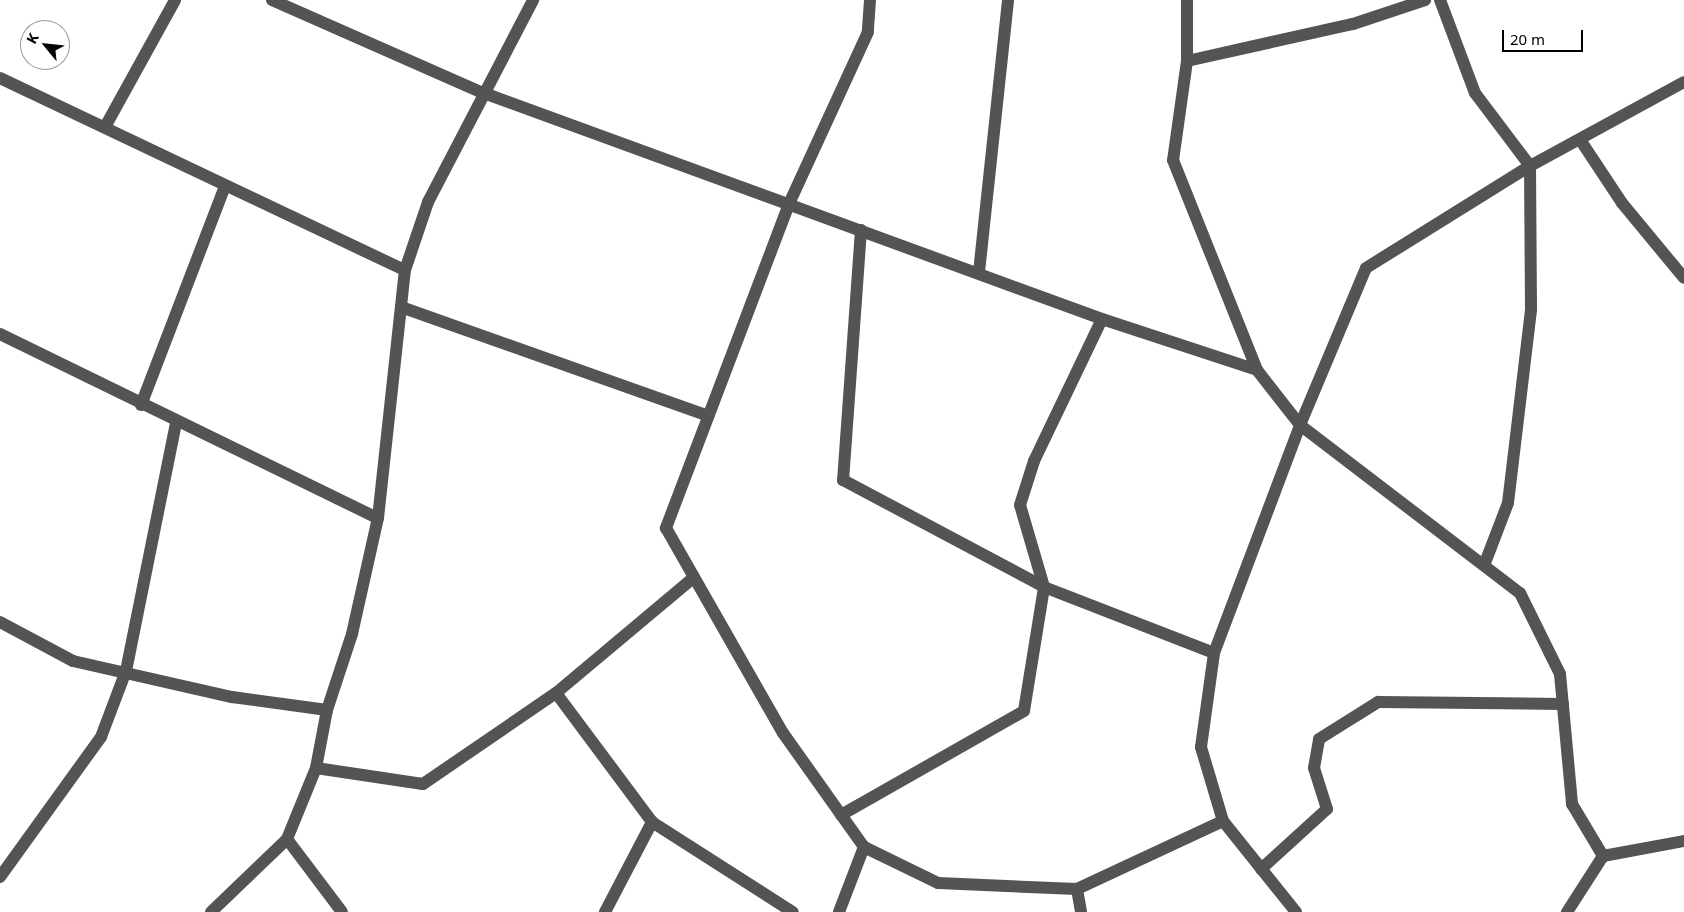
<!DOCTYPE html>
<style>
body{margin:0}
#map{position:relative;width:1684px;height:912px;overflow:hidden;background:#fff;font-family:"Noto Sans",sans-serif}
div>[style]{position:absolute}
[style*='--x']{left:calc(var(--x)*1px);top:calc(var(--y)*1px);width:calc(var(--w)*1px);rotate:calc(var(--a)*1deg)}
.minor>*{height:12px;margin:-6px;padding:0 6px;transform-origin:6px;border-radius:6px;background:#545454}
span{translate:-50% -50%;white-space:nowrap;text-align:center;line-height:1.15;-webkit-text-stroke:4.5px #fff;paint-order:stroke}
.north{position:absolute;left:20px;top:20px;width:50px;height:50px;box-sizing:border-box;background:#fff;border:1px solid #999;border-radius:50%;rotate:298deg;font-size:14px;font-weight:700;line-height:20px;text-align:center;color:#000}
.north::after{content:'';display:block;margin:auto;width:18px;height:22px;background:#000;clip-path:polygon(50% 0,100% 100%,50% 72%,0 100%)}
.scale{position:absolute;left:1502px;top:30px;width:81px;height:22px;box-sizing:border-box;border:2px solid #000;border-top:0;padding-left:6px;font-size:15px;line-height:18px;white-space:nowrap;color:#000;-webkit-text-stroke:4px #fff;paint-order:stroke}
</style>
<div id="map">
<div class="minor">
<i style="--x:272;--y:0;--w:228;--a:23.8"></i>
<i style="--x:481;--y:92;--w:661;--a:20.08"></i>
<i style="--x:1102;--y:319;--w:163;--a:18.2"></i>
<i style="--x:1257;--y:370;--w:70;--a:52"></i>
<i style="--x:1300;--y:425;--w:277;--a:37.4"></i>
<i style="--x:1520;--y:593;--w:90;--a:63.7"></i>
<i style="--x:1560;--y:674;--w:131;--a:84.7"></i>
<i style="--x:1572;--y:804;--w:61;--a:59.2"></i>
<i style="--x:1603;--y:856;--w:67;--a:122.7"></i>
<i style="--x:870;--y:0;--w:32;--a:94"></i>
<i style="--x:868;--y:32;--w:189;--a:114.7"></i>
<i style="--x:789;--y:204;--w:347;--a:110.8"></i>
<i style="--x:666;--y:528;--w:236;--a:60.3"></i>
<i style="--x:783;--y:733;--w:140;--a:54.6"></i>
<i style="--x:864;--y:847;--w:82;--a:25.9"></i>
<i style="--x:938;--y:883;--w:139;--a:2.5"></i>
<i style="--x:1077;--y:889;--w:161;--a:-25"></i>
<i style="--x:1187;--y:0;--w:61;--a:90"></i>
<i style="--x:1187;--y:61;--w:100;--a:98"></i>
<i style="--x:1173;--y:160;--w:226;--a:68.2"></i>
<i style="--x:1440;--y:0;--w:99;--a:69.4"></i>
<i style="--x:1475;--y:93;--w:91;--a:53"></i>
<i style="--x:1530;--y:166;--w:144;--a:89.6"></i>
<i style="--x:1531;--y:310;--w:194;--a:96.8"></i>
<i style="--x:1508;--y:503;--w:64;--a:111"></i>
<i style="--x:1187;--y:61;--w:170;--a:-12.6"></i>
<i style="--x:1353;--y:24;--w:76;--a:-18.4"></i>
<i style="--x:0;--y:78;--w:448;--a:25.4"></i>
<i style="--x:105;--y:127;--w:145;--a:-61.1"></i>
<i style="--x:1581;--y:141;--w:74;--a:56.5"></i>
<i style="--x:1622;--y:203;--w:97;--a:50.4"></i>
<i style="--x:861;--y:230;--w:251;--a:94.1"></i>
<i style="--x:843;--y:480;--w:228;--a:28"></i>
<i style="--x:1044;--y:587;--w:182;--a:21.2"></i>
<i style="--x:979;--y:272;--w:274;--a:-83.9"></i>
<i style="--x:401;--y:307;--w:326;--a:19.5"></i>
<i style="--x:0;--y:334;--w:420;--a:26"></i>
<i style="--x:141;--y:405;--w:235;--a:-69"></i>
<i style="--x:0;--y:622;--w:83;--a:28.1"></i>
<i style="--x:73;--y:661;--w:163;--a:12.8"></i>
<i style="--x:232;--y:697;--w:96;--a:7.8"></i>
<i style="--x:556;--y:693;--w:161;--a:53.3"></i>
<i style="--x:652;--y:822;--w:167;--a:32.6"></i>
<i style="--x:316;--y:768;--w:108;--a:8.5"></i>
<i style="--x:423;--y:784;--w:161;--a:-34.4"></i>
<i style="--x:556;--y:693;--w:180;--a:-40"></i>
<i style="--x:841;--y:815;--w:210;--a:-29.6"></i>
<i style="--x:1024;--y:711;--w:126;--a:-80.8"></i>
<i style="--x:1044;--y:587;--w:85;--a:-106.3"></i>
<i style="--x:1020;--y:505;--w:46;--a:-72.3"></i>
<i style="--x:1034;--y:461;--w:157;--a:-64.4"></i>
<i style="--x:287;--y:839;--w:91;--a:53"></i>
<i style="--x:1603;--y:856;--w:82;--a:-10.5"></i>
<i style="--x:1261;--y:869;--w:89;--a:-42.3"></i>
<i style="--x:1327;--y:809;--w:43;--a:-107.6"></i>
<i style="--x:1314;--y:768;--w:29;--a:-80"></i>
<i style="--x:1319;--y:739;--w:70;--a:-32.1"></i>
<i style="--x:1378;--y:702;--w:185;--a:0.6"></i>
<i style="--x:0;--y:877;--w:173;--a:-54.2"></i>
<i style="--x:101;--y:737;--w:71;--a:-69.3"></i>
<i style="--x:126;--y:671;--w:254;--a:-78.6"></i>
<i style="--x:1077;--y:889;--w:23;--a:80"></i>
<i style="--x:211;--y:912;--w:105;--a:-43.8"></i>
<i style="--x:287;--y:839;--w:77;--a:-67.8"></i>
<i style="--x:316;--y:768;--w:59;--a:-79.3"></i>
<i style="--x:327;--y:710;--w:80;--a:-71.8"></i>
<i style="--x:352;--y:634;--w:119;--a:-77.4"></i>
<i style="--x:378;--y:518;--w:249;--a:-83.8"></i>
<i style="--x:405;--y:270;--w:72;--a:-71.3"></i>
<i style="--x:428;--y:202;--w:228;--a:-62.5"></i>
<i style="--x:605;--y:912;--w:102;--a:-62.4"></i>
<i style="--x:839;--y:912;--w:70;--a:-69"></i>
<i style="--x:1296;--y:912;--w:117;--a:-128.7"></i>
<i style="--x:1223;--y:821;--w:77;--a:-106.6"></i>
<i style="--x:1201;--y:747;--w:95;--a:-82.1"></i>
<i style="--x:1214;--y:653;--w:244;--a:-69.3"></i>
<i style="--x:1300;--y:425;--w:170;--a:-67.2"></i>
<i style="--x:1366;--y:268;--w:193;--a:-31.9"></i>
<i style="--x:1530;--y:166;--w:175;--a:-28.6"></i>
</div>
<div class="north">K</div>
<div class="scale">20 m</div>
</div>
